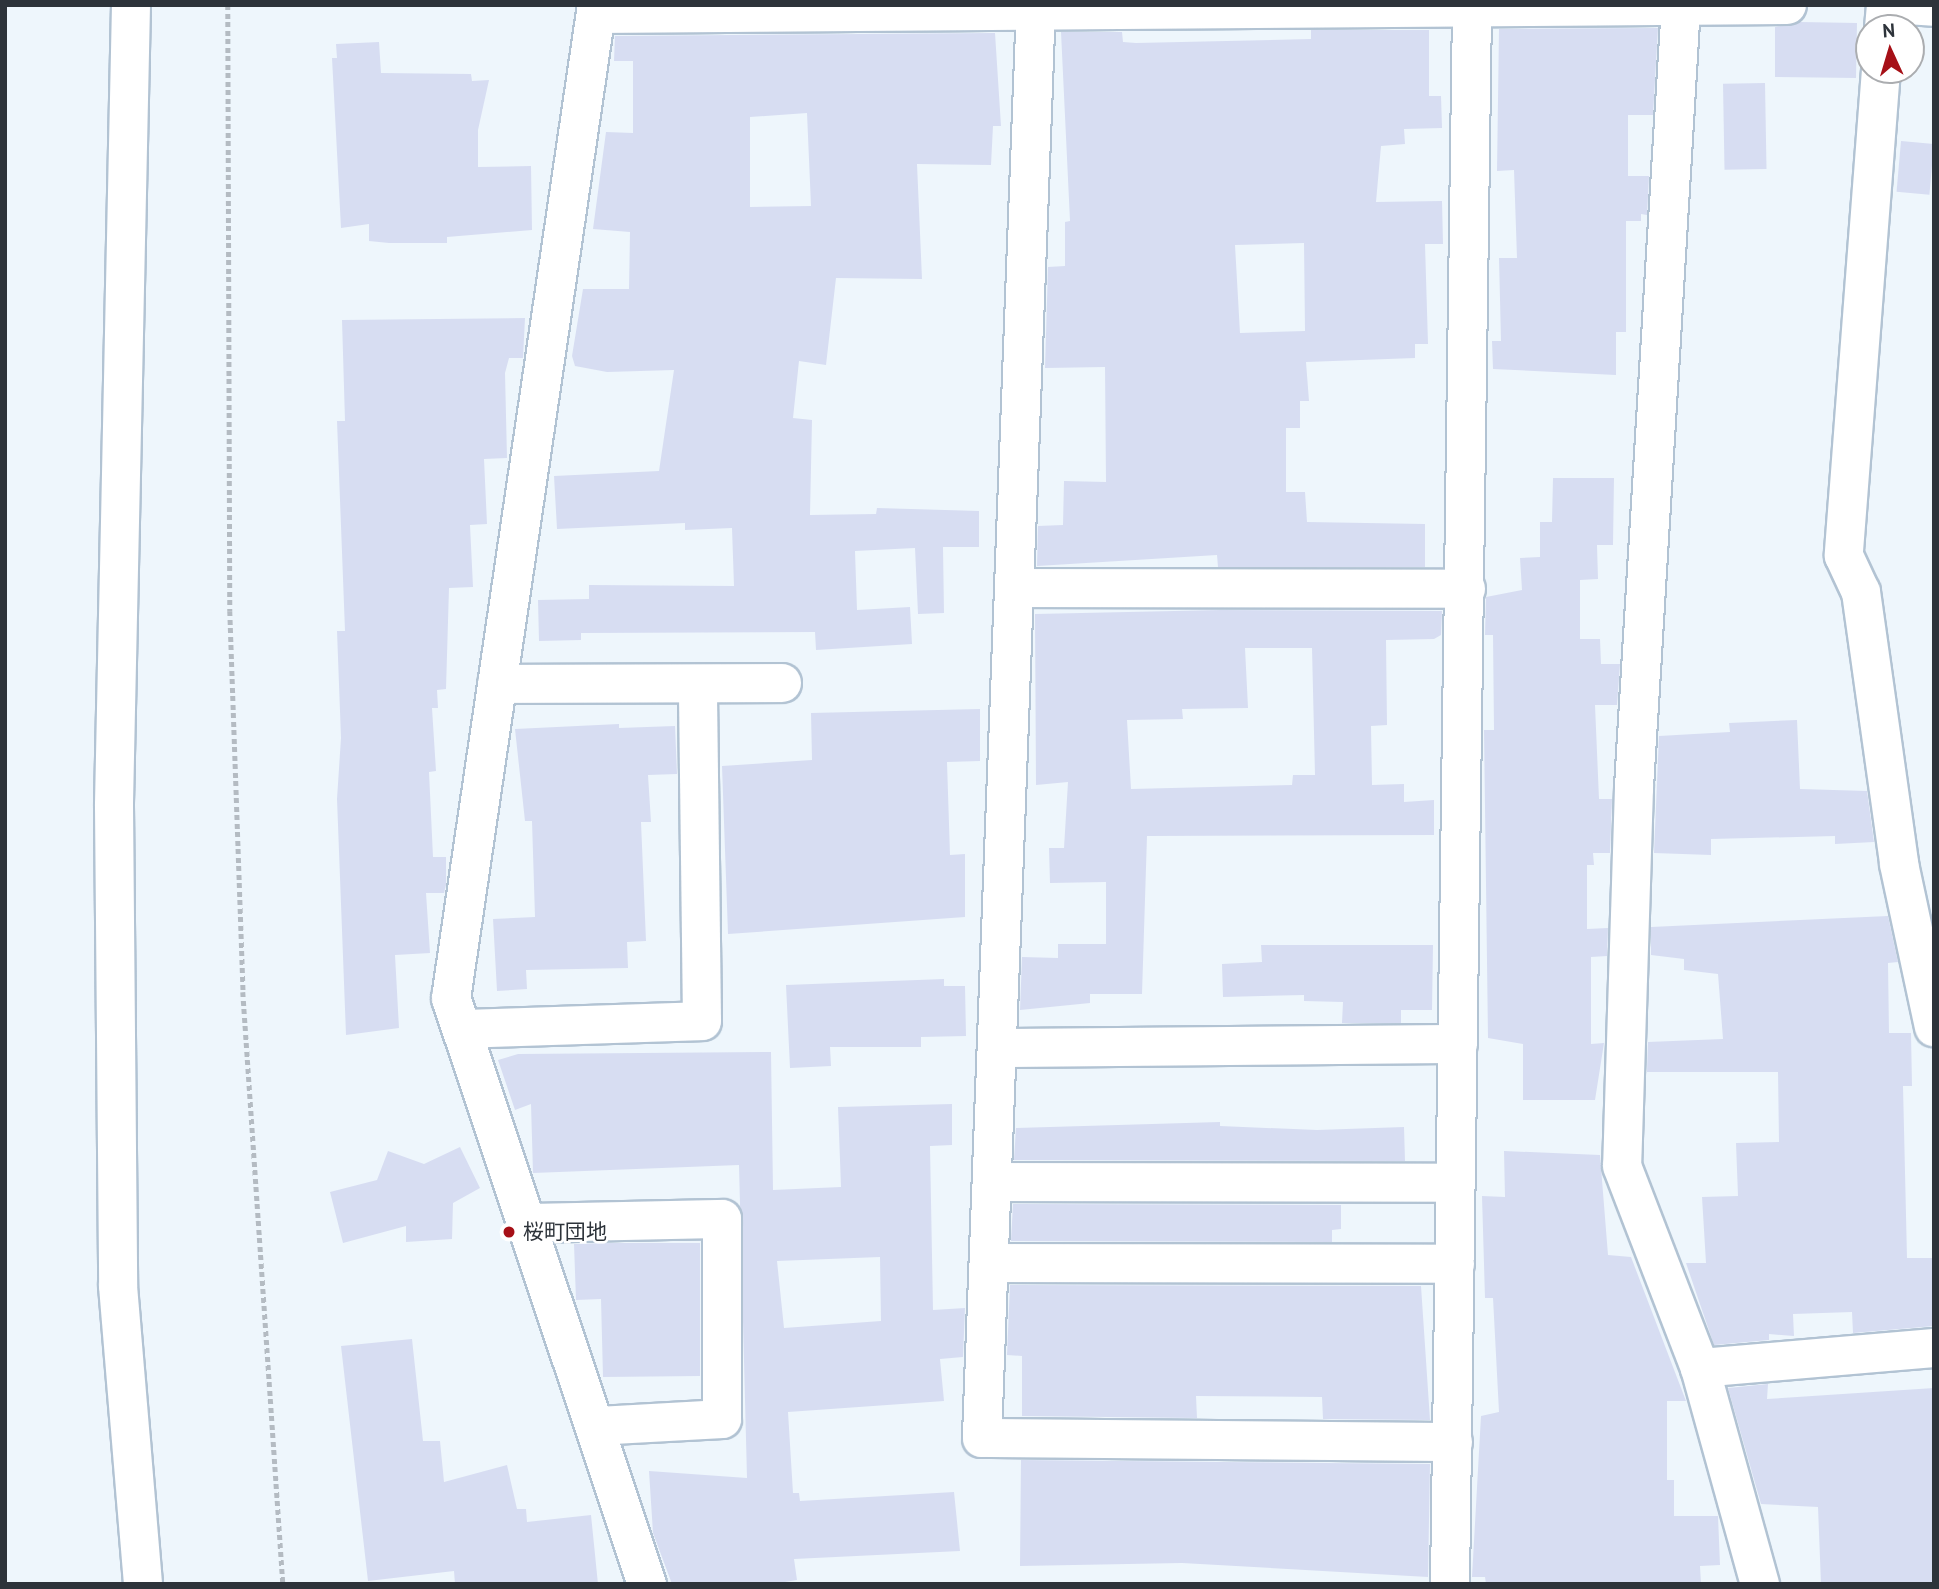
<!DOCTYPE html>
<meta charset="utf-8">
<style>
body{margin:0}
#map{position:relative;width:1939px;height:1589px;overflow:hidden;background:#eef6fc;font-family:"PT Sans","Noto Sans JP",sans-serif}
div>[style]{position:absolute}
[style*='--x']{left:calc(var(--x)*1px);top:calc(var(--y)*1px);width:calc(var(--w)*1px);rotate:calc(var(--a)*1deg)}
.building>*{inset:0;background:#d7ddf2;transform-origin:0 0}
.path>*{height:4.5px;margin-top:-2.25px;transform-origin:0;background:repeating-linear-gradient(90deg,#b4bbc2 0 5px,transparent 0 8.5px)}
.roads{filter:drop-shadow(2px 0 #b2c3d3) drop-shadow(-2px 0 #b2c3d3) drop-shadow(0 2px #b2c3d3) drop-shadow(0 -2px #b2c3d3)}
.street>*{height:38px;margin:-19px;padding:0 19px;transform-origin:19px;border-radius:19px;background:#fff}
.dots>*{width:19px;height:19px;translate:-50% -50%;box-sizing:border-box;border:4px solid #fff;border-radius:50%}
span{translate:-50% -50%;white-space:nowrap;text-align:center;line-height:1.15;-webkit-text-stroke:5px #fff;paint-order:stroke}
.poi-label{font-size:21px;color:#2d333a}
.left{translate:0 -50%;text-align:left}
.frame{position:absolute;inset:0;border:7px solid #2d333a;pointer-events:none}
.north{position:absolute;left:1855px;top:14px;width:70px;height:70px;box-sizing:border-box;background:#fff;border:2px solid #abadb0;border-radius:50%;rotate:356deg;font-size:19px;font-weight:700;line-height:28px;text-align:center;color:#2d333a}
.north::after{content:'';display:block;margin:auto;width:24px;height:32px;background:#a61017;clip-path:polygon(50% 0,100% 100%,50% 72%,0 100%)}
</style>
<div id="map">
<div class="building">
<i style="clip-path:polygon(1800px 22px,1857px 23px,1856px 78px,1775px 77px,1775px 27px)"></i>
<i style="clip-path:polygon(1658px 28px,1653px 115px,1628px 115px,1628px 176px,1649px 176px,1647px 215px,1641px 214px,1641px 221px,1626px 221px,1626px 332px,1616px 332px,1616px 375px,1493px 369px,1492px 341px,1501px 341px,1499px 258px,1517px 258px,1514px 170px,1497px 171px,1499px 29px)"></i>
<i style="clip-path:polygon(evenodd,1311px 30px,1429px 30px,1429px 96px,1441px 96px,1442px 128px,1404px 129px,1405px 144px,1381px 146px,1376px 202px,1442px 201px,1443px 244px,1425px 244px,1428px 344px,1415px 344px,1415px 358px,1306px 362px,1309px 401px,1300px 401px,1300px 428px,1286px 428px,1286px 492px,1305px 492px,1307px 522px,1425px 524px,1425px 567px,1218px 567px,1217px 555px,1037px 566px,1038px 526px,1063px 525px,1064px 481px,1106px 482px,1105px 367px,1045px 368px,1048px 267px,1065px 266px,1065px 222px,1070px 221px,1061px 32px,1122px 32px,1123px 42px,1136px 43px,1311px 39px,1311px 30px,1304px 243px,1305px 331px,1240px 333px,1235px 245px,1304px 243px)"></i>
<i style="clip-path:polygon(evenodd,995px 33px,1001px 126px,993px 126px,991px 165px,917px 164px,922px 279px,836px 278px,826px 365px,799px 361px,793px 418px,812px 420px,810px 515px,876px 514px,877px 508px,979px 511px,979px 547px,943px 547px,944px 613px,918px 614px,915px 548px,855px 551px,857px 610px,910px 607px,912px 644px,816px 650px,815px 632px,581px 633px,581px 640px,539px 641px,538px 600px,589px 599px,589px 585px,734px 586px,732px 528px,685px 530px,685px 523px,557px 529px,554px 476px,659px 471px,674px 370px,607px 372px,575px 366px,572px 356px,583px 289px,629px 289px,630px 232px,593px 229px,606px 132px,633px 133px,633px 61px,614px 61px,615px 36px,995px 33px,807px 113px,811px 206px,750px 207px,750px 117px,807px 113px)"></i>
<i style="clip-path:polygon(379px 42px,381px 73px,471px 74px,472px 81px,489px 80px,478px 130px,478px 167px,531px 166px,532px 230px,447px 237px,447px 243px,389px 243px,369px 241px,369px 224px,341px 228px,332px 58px,337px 58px,336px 44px)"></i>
<i style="left:1765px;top:83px;width:86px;height:42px;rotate:89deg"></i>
<i style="left:1901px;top:141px;width:33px;height:51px;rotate:5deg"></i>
<i style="clip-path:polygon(525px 318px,523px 358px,509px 358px,505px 373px,507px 458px,484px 459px,487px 524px,470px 525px,473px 587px,449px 588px,446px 689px,437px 690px,438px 708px,432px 708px,436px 771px,429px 772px,433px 857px,446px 857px,446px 885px,444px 893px,426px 893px,430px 953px,395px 955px,399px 1028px,346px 1035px,337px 799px,341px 738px,337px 631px,345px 631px,337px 421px,345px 421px,342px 320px)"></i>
<i style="clip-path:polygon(1553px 478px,1614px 478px,1613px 545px,1597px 545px,1598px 579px,1580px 580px,1580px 639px,1600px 639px,1601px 664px,1620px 664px,1617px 705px,1595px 705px,1599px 799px,1612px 799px,1610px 853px,1593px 853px,1594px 865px,1587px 865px,1587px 929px,1608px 928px,1607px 956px,1591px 957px,1591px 1044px,1604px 1043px,1595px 1100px,1523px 1100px,1523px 1044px,1488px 1038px,1484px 730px,1494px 730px,1493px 635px,1485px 635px,1486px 597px,1522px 590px,1520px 558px,1540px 557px,1540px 522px,1552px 522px)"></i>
<i style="clip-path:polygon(evenodd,1221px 610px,1442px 611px,1441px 635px,1434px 639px,1386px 640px,1387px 725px,1371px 726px,1372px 785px,1404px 784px,1404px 802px,1434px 800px,1434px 835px,1147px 836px,1142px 994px,1090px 994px,1090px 1003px,1020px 1010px,1022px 957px,1058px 958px,1058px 944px,1106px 944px,1106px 882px,1050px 883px,1049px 848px,1064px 848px,1068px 782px,1036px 785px,1035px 614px,1221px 610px,1245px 648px,1312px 648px,1315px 775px,1293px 775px,1292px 785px,1131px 789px,1127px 720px,1183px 719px,1182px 709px,1248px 708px,1245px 648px)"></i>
<i style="clip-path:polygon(980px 709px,980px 761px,947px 762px,950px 855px,965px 854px,965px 917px,728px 934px,722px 766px,812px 760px,811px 713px)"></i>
<i style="clip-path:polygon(1797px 720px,1800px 789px,1867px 791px,1874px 842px,1835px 844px,1835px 836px,1711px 839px,1711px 855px,1654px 853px,1659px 736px,1730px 732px,1729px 723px)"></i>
<i style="clip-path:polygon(619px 724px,619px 728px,675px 726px,677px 774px,648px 775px,651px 822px,641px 822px,646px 941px,627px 942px,628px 968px,526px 970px,527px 989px,497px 991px,493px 919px,535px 917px,532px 821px,525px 821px,515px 729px)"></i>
<i style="clip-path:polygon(1888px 916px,1898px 962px,1888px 963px,1889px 1033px,1911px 1033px,1912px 1086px,1903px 1086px,1907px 1258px,1934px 1258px,1934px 1326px,1853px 1333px,1852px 1312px,1793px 1314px,1794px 1336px,1769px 1334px,1769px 1340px,1714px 1345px,1686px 1263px,1706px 1263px,1702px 1197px,1738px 1196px,1736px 1143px,1779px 1142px,1778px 1072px,1647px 1072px,1648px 1042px,1723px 1039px,1718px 974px,1684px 970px,1684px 959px,1651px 955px,1651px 927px)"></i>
<i style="clip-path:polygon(1261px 945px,1433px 945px,1432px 1010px,1401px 1010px,1401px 1023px,1342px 1023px,1343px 1002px,1304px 1001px,1304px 995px,1223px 997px,1222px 964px,1262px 962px)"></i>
<i style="clip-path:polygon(944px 979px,944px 986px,965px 986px,966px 1036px,921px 1037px,921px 1047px,830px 1047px,831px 1066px,790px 1068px,786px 985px)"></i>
<i style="clip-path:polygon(evenodd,771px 1052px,773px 1190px,841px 1187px,838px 1107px,952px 1104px,952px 1145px,930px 1146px,933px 1310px,965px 1308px,963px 1357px,940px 1359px,944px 1401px,788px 1412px,793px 1493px,799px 1493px,800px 1501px,954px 1492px,960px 1551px,794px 1559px,797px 1580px,773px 1584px,672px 1584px,653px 1533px,649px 1471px,747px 1478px,739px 1165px,533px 1173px,531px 1104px,515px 1110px,498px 1060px,518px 1054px,771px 1052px,880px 1257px,881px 1321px,784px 1328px,777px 1261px,880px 1257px)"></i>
<i style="clip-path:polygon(1220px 1122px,1220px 1126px,1317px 1130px,1404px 1127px,1405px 1161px,1014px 1160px,1016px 1128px)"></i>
<i style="clip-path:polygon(460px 1147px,480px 1188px,453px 1203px,452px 1239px,406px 1242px,406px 1226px,343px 1243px,330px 1192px,377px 1180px,388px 1151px,424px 1164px)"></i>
<i style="clip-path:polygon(1504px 1151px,1600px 1155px,1608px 1255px,1631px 1257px,1686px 1401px,1667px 1401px,1667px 1480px,1674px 1480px,1674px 1516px,1718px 1516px,1720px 1565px,1700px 1566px,1701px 1584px,1486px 1584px,1485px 1577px,1472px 1577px,1481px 1416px,1499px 1412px,1493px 1298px,1485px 1298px,1482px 1196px,1505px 1197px)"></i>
<i style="clip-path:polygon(1013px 1204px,1341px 1205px,1341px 1229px,1332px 1230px,1332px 1242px,1011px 1241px)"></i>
<i style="clip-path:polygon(608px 1243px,700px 1243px,700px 1376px,603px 1377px,601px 1299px,576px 1300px,574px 1244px)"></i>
<i style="clip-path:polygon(1010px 1285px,1421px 1286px,1430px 1420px,1323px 1419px,1322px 1397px,1196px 1396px,1197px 1418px,1022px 1416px,1022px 1356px,1007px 1355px)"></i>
<i style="clip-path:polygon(412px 1339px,423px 1441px,440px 1441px,444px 1482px,507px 1465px,517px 1509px,526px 1509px,527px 1522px,591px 1515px,598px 1584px,455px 1584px,454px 1571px,368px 1581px,341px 1346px)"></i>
<i style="clip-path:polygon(1768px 1384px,1767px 1399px,1934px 1388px,1934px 1584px,1821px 1584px,1818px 1507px,1761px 1504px,1728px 1388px)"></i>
<i style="clip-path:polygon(1021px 1460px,1430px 1464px,1428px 1577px,1182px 1563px,1020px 1566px)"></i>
</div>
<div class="path">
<i style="--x:228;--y:5;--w:606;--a:89.81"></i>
<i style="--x:230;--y:611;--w:381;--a:88"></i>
<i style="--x:243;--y:992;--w:593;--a:86.13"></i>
</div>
<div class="roads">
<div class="street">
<i style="--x:131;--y:5;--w:801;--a:91.22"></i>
<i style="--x:114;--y:806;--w:480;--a:89.5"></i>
<i style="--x:118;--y:1286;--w:299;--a:85.2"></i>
<i style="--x:597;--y:5;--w:1004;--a:98.36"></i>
<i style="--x:451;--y:998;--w:618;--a:71.51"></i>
<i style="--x:1036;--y:5;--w:1434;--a:92.16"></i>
<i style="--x:982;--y:1438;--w:471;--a:0.5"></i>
<i style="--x:1681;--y:5;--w:784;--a:93.44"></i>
<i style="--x:1634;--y:788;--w:378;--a:91.8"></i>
<i style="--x:1622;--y:1166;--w:217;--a:68.9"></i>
<i style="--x:1700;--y:1368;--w:224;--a:74.5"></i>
<i style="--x:1907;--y:5;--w:27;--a:4"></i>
<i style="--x:596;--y:14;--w:1191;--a:-0.43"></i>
<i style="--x:1884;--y:28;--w:23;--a:-85"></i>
<i style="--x:1881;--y:70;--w:487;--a:94.4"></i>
<i style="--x:1844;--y:556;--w:40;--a:65"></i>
<i style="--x:1861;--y:592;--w:275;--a:82"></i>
<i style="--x:1899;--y:864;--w:167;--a:77.9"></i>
<i style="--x:1016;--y:588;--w:450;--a:0.1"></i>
<i style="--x:497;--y:684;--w:285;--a:-0.2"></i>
<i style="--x:462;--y:1029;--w:240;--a:-1.9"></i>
<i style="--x:702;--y:1021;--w:336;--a:-90.7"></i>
<i style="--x:1000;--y:1048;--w:458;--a:-0.5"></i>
<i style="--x:994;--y:1182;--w:462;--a:0.1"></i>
<i style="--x:526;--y:1223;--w:196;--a:-1.2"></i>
<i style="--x:722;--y:1219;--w:200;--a:90"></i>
<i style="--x:722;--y:1419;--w:127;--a:176.8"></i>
<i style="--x:990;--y:1263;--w:465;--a:0.1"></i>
<i style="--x:1700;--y:1368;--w:235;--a:-4.9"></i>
<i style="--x:1450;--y:1584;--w:1579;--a:-89.2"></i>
</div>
</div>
<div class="dots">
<i style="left:509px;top:1232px;background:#a61017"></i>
</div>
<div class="poi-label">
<span class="left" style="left:523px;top:1232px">桜町団地</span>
</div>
<div class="frame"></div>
<div class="north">N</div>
</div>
